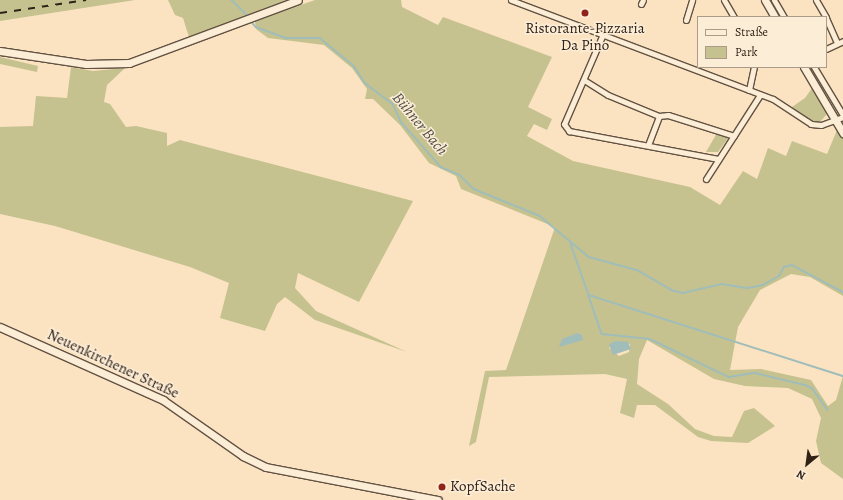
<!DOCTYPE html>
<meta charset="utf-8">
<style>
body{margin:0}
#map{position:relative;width:843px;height:500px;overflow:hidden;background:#fbe3c2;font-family:Alegreya,serif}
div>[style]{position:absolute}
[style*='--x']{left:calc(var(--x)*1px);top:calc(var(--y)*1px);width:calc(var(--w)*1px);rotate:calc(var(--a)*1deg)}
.green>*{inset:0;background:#c5c28f}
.water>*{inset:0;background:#a0bdb9}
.stream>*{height:1.5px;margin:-0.75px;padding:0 0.75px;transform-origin:0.75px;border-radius:0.75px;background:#a0bdb9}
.roads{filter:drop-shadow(1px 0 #635242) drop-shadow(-1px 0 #635242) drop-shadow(0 1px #635242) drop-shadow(0 -1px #635242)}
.street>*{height:5px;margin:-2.5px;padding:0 2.5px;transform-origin:2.5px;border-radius:2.5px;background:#fcedd7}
.secondary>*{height:7px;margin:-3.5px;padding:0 3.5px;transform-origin:3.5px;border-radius:3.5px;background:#fcedd7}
.rail>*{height:1.5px;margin-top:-0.75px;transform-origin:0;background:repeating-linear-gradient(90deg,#302117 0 7px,transparent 0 14px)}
.dots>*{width:11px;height:11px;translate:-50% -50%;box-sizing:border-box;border:2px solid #fcedd7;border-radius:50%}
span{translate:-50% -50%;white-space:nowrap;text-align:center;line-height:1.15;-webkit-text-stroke:3px #fcedd7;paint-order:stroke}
.poi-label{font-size:15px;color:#302117}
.left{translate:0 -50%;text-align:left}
.street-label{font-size:15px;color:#302117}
.water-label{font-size:16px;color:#525048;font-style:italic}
.legend{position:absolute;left:697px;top:16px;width:130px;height:52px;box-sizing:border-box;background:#fcedd7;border:1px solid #aa9b8a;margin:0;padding:5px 7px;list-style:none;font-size:12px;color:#302117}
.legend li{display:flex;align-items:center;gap:8px;height:20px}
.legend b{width:20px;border:1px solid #aa9b8a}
.north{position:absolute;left:787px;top:444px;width:40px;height:40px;-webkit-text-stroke:3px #fcedd7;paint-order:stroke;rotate:209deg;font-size:11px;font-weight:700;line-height:16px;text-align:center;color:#302117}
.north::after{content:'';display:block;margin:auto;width:14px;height:18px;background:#302117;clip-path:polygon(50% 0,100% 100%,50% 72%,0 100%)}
</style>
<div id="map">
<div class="green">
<i style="clip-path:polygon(0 0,135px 0,0 21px)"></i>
<i style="clip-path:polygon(168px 0,289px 0,189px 37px,183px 18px,175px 15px)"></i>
<i style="clip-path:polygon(evenodd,315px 0,401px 0,402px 7px,438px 25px,443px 17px,552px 57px,528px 107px,552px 119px,547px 130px,534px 124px,527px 136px,573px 161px,690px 187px,720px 205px,743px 171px,757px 179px,768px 148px,786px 156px,792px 141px,827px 154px,837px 130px,843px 127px,843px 296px,810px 277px,791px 274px,760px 290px,738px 327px,730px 370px,761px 369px,811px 380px,828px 406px,836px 400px,843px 376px,843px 479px,821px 463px,816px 441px,821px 418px,812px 399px,788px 388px,745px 386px,714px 379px,647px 340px,639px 359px,637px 384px,668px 404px,695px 429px,714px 436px,732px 437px,744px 411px,754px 408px,775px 426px,748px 443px,711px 441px,698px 437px,655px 405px,637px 405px,634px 418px,620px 413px,627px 379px,605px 374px,489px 377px,476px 442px,469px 446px,485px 371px,506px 370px,555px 227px,461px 189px,456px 176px,429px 163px,400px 125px,373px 99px,365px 99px,367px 89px,352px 68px,324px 45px,268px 38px,256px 29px,255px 21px,315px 0,614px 341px,630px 344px,629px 352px,619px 356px,609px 348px,614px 341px)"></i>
<i style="clip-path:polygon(0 57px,38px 66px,37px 72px,0 64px)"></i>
<i style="clip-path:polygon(71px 67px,93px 71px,125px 68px,107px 85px,104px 102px,110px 104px,126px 127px,136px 126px,167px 133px,167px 146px,180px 140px,413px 201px,359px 302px,298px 273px,295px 288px,316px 311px,407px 352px,315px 320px,285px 297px,277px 304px,265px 331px,220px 318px,229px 283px,190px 267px,55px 226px,0 214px,0 127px,33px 126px,36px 96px,67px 98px)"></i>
<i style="clip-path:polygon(812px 88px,827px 114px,819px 123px,810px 121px,792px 107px,805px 98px)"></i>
<i style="clip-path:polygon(717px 133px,729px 137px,718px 152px,706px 152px)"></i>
</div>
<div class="water">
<i style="clip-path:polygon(577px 333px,582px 335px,583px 340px,559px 347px,562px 339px)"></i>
<i style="clip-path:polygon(614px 341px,628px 342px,631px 349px,613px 355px,609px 345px)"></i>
</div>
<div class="stream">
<i style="--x:232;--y:0;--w:21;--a:45"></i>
<i style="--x:250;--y:20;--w:9;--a:49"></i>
<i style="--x:256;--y:27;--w:33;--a:20"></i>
<i style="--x:287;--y:38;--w:33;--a:0"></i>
<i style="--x:320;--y:38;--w:44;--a:39.5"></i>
<i style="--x:354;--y:66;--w:20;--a:57"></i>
<i style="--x:365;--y:83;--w:35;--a:37"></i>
<i style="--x:393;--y:104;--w:21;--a:65"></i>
<i style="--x:402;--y:123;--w:59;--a:48.4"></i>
<i style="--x:441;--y:167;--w:21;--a:23"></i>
<i style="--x:460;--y:175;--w:20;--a:45"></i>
<i style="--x:474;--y:189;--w:71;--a:22.2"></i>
<i style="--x:540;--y:216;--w:64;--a:39.9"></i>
<i style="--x:589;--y:257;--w:50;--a:15.2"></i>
<i style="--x:637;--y:270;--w:39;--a:30"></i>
<i style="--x:671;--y:290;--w:12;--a:14"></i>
<i style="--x:683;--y:293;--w:40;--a:-13"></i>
<i style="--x:722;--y:284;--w:26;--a:9"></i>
<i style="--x:748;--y:288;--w:15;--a:-11"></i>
<i style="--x:763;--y:285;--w:18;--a:-29"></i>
<i style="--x:779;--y:276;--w:10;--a:-61"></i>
<i style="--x:784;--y:267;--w:8;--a:-14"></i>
<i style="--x:792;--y:265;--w:58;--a:27.9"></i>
<i style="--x:571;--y:244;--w:54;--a:70.6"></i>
<i style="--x:589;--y:295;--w:267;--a:17.7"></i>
<i style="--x:589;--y:296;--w:40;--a:71.1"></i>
<i style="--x:602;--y:334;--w:48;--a:5.9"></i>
<i style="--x:650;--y:339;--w:88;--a:25.7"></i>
<i style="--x:729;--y:377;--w:26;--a:-9"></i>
<i style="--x:755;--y:373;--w:51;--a:13.5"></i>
<i style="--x:805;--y:385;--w:8;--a:23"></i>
<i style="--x:812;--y:388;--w:27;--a:54"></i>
</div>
<div class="roads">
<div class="street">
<i style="--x:511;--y:0;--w:280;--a:20.7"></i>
<i style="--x:773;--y:99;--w:45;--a:33.3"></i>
<i style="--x:811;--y:124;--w:10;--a:6"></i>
<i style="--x:821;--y:125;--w:23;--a:-20"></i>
<i style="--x:724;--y:0;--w:20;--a:60"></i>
<i style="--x:774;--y:0;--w:20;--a:60"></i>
<i style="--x:816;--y:0;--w:20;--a:60"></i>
<i style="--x:641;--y:4;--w:4;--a:-63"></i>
<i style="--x:826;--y:18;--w:27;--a:66"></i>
<i style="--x:686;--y:20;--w:21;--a:-73"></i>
<i style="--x:603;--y:34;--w:98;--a:113.4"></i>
<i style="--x:564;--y:124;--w:9;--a:54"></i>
<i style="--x:569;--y:131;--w:152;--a:10.6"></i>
<i style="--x:826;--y:49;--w:19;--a:-25"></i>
<i style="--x:814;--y:67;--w:56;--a:58.9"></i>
<i style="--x:584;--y:80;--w:28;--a:32"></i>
<i style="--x:608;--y:95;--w:55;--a:22.4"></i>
<i style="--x:659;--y:116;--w:9;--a:-6"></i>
<i style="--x:668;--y:115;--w:69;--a:17.7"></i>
<i style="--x:749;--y:90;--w:24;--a:-78"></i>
<i style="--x:648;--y:145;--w:31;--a:-69"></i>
<i style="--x:706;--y:179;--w:100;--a:-57.3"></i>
</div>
<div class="secondary">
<i style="--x:765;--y:0;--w:20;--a:60"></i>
<i style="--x:0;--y:51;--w:87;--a:8.6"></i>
<i style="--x:86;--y:64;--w:43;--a:-1.3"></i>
<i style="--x:129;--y:63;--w:180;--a:-20.4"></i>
<i style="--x:804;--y:67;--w:77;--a:59.4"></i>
<i style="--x:0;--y:327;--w:179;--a:24.1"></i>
<i style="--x:163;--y:400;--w:98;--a:35"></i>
<i style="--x:243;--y:456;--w:25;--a:26"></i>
<i style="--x:266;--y:467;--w:175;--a:10.9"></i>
</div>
</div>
<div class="rail">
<i style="--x:0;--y:13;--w:87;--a:-8.6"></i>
</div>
<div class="dots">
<i style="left:585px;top:13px;background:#8f2418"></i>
<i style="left:442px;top:487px;background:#8f2418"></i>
</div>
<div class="poi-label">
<span style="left:585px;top:37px">Ristorante-Pizzaria<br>Da Pino</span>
<span class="left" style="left:450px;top:487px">KopfSache</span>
</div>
<div class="street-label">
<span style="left:113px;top:364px;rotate:25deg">Neuenkirchener Straße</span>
</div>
<div class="water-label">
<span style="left:420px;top:124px;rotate:50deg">Bühner Bach</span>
</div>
<ul class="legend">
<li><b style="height:5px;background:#fcedd7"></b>Straße</li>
<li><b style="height:11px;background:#c5c28f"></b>Park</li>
</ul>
<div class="north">N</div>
</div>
